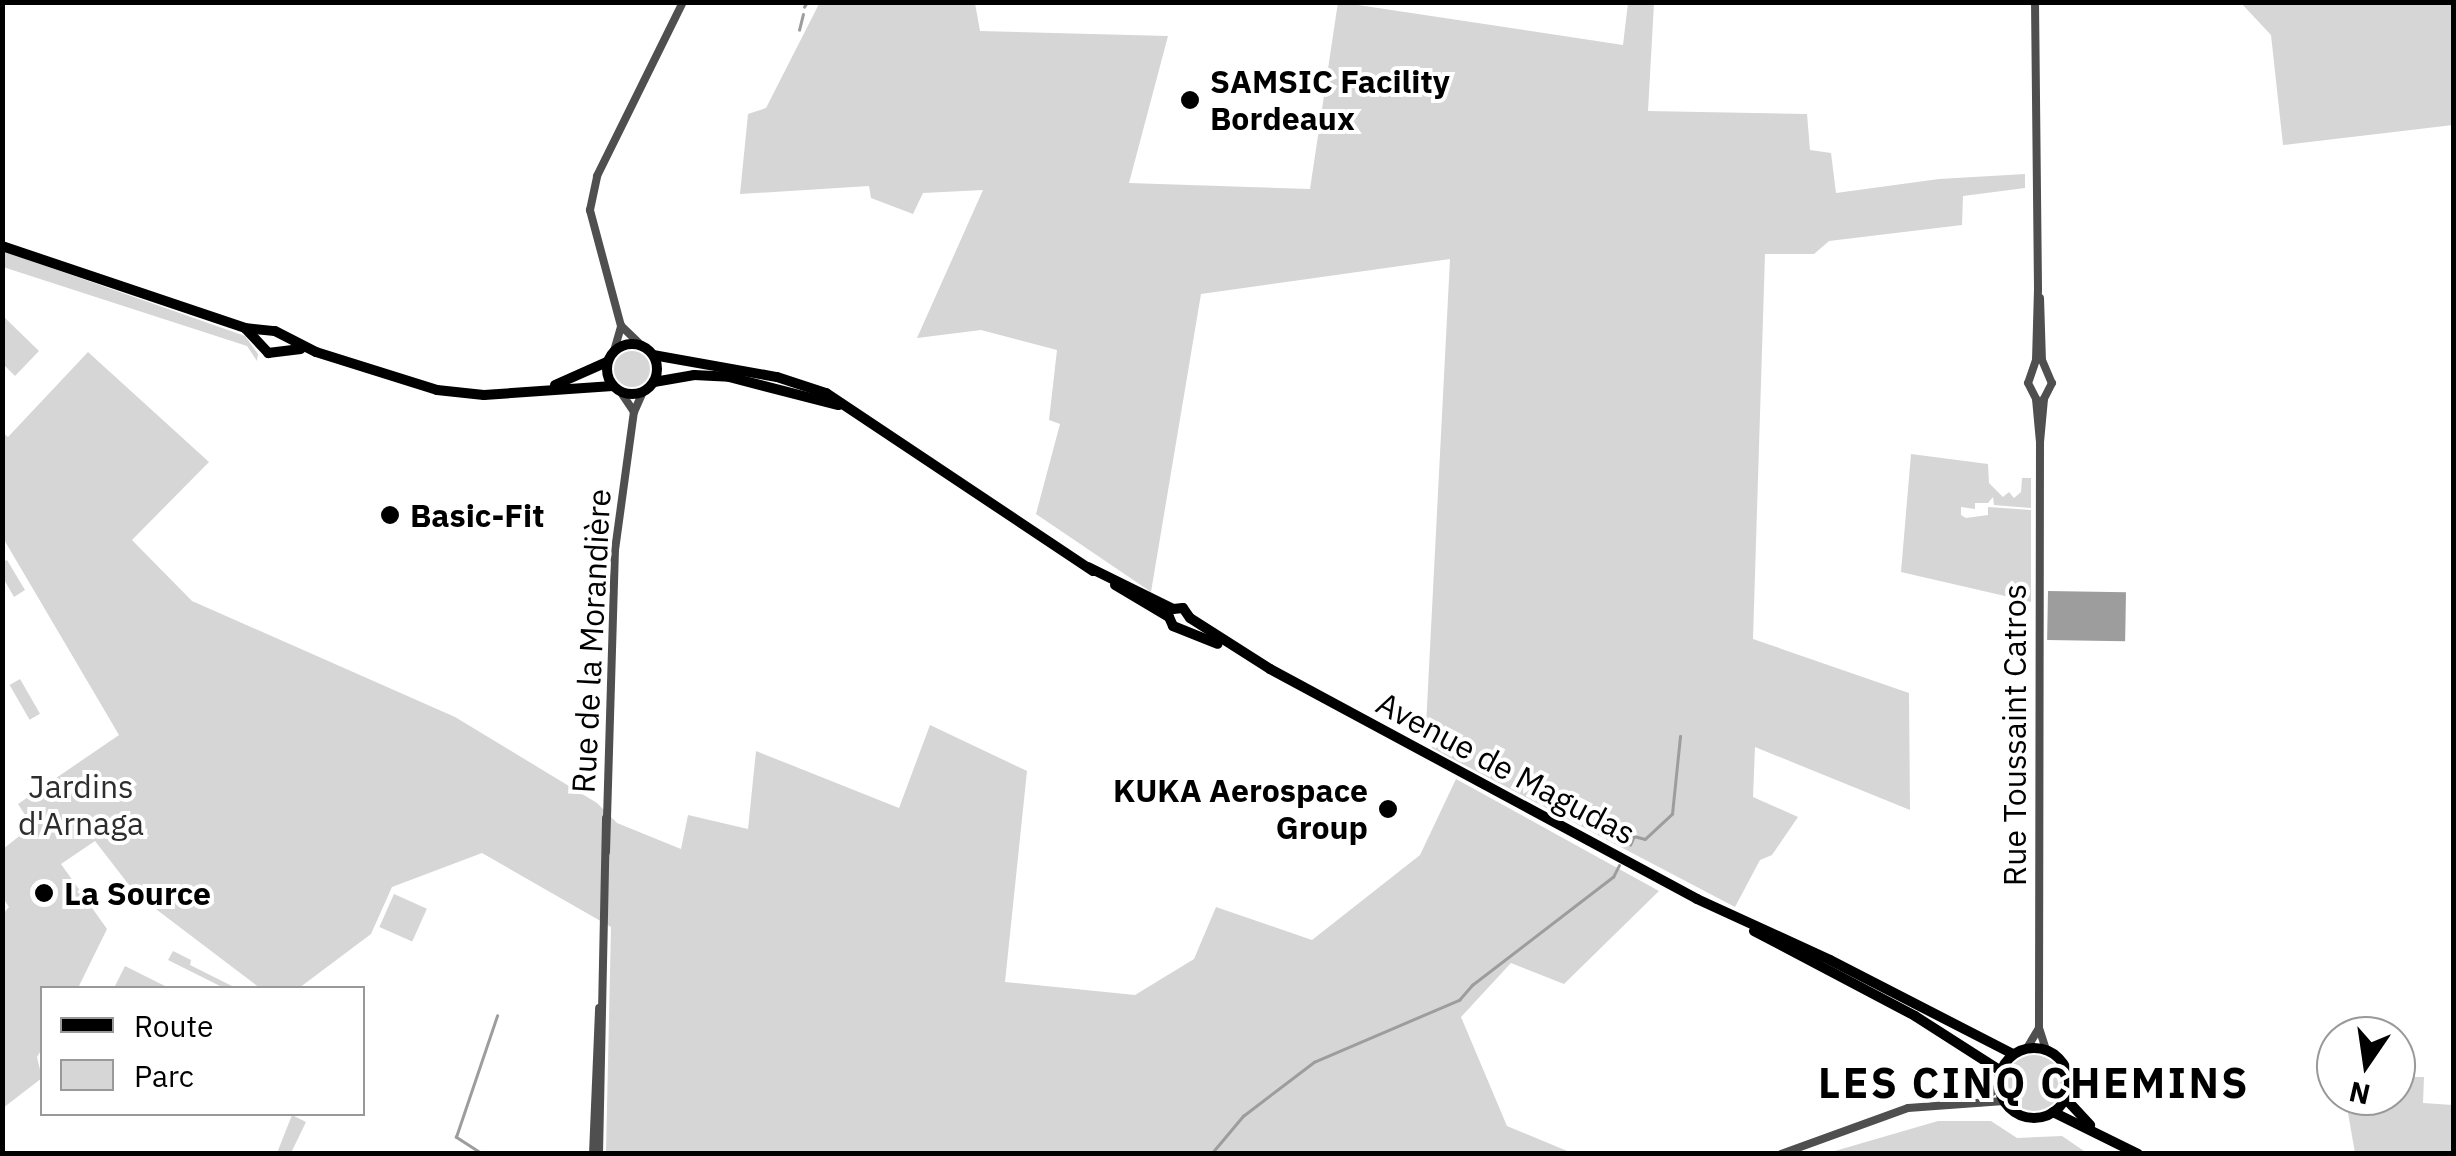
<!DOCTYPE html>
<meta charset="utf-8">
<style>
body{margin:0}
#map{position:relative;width:2456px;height:1156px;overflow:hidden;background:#fff;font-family:"IBM Plex Sans",sans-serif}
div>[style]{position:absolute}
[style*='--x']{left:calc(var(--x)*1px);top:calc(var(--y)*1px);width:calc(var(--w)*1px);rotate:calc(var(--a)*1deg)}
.green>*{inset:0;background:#d6d6d6;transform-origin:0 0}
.round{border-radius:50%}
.water>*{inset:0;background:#9d9d9d;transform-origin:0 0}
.stream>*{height:2.5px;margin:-1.25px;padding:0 1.25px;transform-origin:1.25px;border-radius:1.25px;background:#9d9d9d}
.tertiary>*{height:8px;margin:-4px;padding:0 4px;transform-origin:4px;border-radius:4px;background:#4f4f4f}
.primary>*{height:10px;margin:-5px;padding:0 5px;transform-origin:5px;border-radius:5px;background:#000}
.primary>.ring{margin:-5px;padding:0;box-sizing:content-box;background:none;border:10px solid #000;border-radius:50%}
.dots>*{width:28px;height:28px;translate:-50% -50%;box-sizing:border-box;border:5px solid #fff;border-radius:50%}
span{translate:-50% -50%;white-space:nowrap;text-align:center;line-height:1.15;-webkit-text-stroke:8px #fff;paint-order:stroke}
.poi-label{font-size:32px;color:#000;font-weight:700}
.left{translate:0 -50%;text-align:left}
.right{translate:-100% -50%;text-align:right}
.street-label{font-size:32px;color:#000}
.park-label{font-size:32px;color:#2d2d2d}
.district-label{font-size:42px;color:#000;font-weight:700;letter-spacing:2.5px}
.frame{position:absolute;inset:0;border:5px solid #000;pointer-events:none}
.legend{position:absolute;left:40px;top:986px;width:325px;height:130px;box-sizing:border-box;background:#fff;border:2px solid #999;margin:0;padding:12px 18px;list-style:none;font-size:30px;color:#000}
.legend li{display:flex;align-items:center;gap:20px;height:50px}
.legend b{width:50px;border:2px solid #999}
.north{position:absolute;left:2316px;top:1016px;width:100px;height:100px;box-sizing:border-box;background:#fff;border:2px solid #999;border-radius:50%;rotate:193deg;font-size:28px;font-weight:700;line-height:40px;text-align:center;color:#000}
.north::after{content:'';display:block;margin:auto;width:35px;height:45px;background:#000;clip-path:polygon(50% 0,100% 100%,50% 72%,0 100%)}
</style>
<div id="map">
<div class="green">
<i style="clip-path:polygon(820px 2px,975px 3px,980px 31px,1168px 36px,1129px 183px,1310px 189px,1338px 2px,1623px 45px,1628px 3px,1654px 3px,1648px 111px,1807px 114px,1810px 150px,1831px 153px,1836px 193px,1939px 179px,2025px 174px,2025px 188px,1963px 196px,1962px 225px,1829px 241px,1814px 254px,1765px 254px,1753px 639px,1909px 693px,1910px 810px,1755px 747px,1753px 797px,1798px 817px,1772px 855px,1760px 860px,1735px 907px,1432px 748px,1426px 726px,1450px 259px,1201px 294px,1151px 592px,1036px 514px,1060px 424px,1049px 420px,1057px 350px,981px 330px,917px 338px,983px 190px,923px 193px,913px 214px,871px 198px,869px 186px,740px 194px,748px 114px,766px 108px)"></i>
<i style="clip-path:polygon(2241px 3px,2453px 3px,2453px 125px,2283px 145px,2271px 35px)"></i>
<i style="clip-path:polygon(3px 251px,245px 336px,258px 354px,257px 361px,247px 346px,3px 267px)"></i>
<i style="clip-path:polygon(3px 316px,39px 351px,15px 376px,3px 364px)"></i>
<i class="round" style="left:614px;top:351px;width:36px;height:36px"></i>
<i style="clip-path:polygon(88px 352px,209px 462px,132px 540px,192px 601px,455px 717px,597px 803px,617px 823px,681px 849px,688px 815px,748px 829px,756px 751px,899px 808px,930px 725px,1027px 771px,1005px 982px,1135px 995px,1194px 959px,1216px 907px,1312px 940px,1420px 855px,1456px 779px,1659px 891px,1564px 984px,1511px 963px,1461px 1017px,1507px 1126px,1572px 1153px,606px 1153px,611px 927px,482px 853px,392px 887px,371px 934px,299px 988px,260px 988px,136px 894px,95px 841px,61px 864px,107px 929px,78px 988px,42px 988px,42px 1049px,37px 1057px,42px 1078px,3px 1108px,2px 915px,9px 907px,3px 898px,3px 849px,32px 826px,18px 804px,119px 735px,3px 538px,2px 432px,8px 437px)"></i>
<i style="clip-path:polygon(1911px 454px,1988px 464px,1989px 483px,2003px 497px,2009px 492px,2014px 498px,2021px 492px,2022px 478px,2031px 478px,2031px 508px,1994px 505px,1993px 497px,1988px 503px,1975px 503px,1975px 509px,1961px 507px,1961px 515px,1966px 518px,1988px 515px,1988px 507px,2031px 510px,2031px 602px,1901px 572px)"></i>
<i style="clip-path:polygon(7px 560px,25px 590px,14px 597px,3px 578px,3px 562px)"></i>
<i style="left:20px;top:679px;width:40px;height:12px;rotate:60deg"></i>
<i style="left:394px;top:894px;width:36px;height:36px;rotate:24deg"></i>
<i style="clip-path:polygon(173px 951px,191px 960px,190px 965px,236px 988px,224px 988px,168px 960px)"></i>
<i style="clip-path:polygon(125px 966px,165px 986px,164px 988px,114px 988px)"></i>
<i class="round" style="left:2006px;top:1055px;width:56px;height:56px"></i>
<i style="clip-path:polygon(2396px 1077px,2424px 1077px,2423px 1103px,2453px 1105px,2453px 1153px,2355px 1153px,2345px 1096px,2396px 1096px)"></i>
<i style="clip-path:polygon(292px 1115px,306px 1122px,291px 1153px,277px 1153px)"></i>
<i style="clip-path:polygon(1938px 1121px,1991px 1121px,2017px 1138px,2062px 1136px,2087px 1153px,1828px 1153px)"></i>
</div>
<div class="water">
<i style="left:2048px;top:591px;width:78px;height:49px;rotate:1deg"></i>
</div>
<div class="stream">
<i style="--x:804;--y:7;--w:6;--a:-59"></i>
<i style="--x:799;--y:30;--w:16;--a:-76"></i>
<i style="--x:1630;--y:845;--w:10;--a:-66"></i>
<i style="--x:1634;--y:836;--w:11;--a:15"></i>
<i style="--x:1645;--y:839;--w:37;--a:-43"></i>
<i style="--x:1672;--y:814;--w:78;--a:-84.1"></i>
<i style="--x:482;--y:1154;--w:31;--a:-147"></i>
<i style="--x:456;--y:1137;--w:128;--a:-71.3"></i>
<i style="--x:1211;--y:1154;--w:50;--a:-49.9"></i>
<i style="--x:1243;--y:1116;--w:89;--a:-37.3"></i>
<i style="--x:1314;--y:1062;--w:158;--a:-23.2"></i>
<i style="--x:1459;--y:1000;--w:20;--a:-49"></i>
<i style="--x:1472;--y:985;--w:178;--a:-37.5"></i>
<i style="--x:1613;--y:877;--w:13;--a:-63"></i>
</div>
<div class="tertiary">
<i style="--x:2035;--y:2;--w:287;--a:89.4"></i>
<i style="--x:2038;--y:289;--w:71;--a:91.6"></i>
<i style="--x:2036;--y:360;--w:24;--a:109"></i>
<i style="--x:2028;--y:383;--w:18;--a:63"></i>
<i style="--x:2036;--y:399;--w:43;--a:84.7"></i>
<i style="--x:2040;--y:442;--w:586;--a:90.1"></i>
<i style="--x:2039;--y:1028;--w:23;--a:72"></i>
<i style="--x:2040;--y:298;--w:62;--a:88.2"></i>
<i style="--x:2042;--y:360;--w:25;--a:67"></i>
<i style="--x:2052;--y:383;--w:18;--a:117"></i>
<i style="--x:2044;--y:399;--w:43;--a:95.3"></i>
<i style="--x:643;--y:347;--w:30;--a:-136"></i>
<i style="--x:621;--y:326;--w:120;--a:-105"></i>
<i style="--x:590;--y:210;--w:35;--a:-78"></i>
<i style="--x:597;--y:176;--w:194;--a:-63.7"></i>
<i style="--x:614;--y:351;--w:26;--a:-74"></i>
<i style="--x:620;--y:391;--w:25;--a:56"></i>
<i style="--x:606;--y:852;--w:302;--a:-88.3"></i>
<i style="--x:615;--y:550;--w:139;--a:-82.2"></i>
<i style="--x:634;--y:412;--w:22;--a:-66"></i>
<i style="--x:2027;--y:1048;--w:23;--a:-59"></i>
<i style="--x:1981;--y:1102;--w:24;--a:-42"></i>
<i style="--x:593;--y:1154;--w:146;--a:-87.6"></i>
<i style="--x:599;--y:1154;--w:336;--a:-88.8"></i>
<i style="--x:1781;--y:1154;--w:135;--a:-19.9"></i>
<i style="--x:1908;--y:1108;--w:96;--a:-4.2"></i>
</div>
<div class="primary">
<i style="--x:2;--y:246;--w:256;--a:18.6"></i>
<i style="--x:245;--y:328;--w:30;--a:6"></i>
<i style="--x:275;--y:331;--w:46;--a:27.1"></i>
<i style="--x:316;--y:352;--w:127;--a:17.4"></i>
<i style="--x:437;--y:390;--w:47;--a:6.1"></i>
<i style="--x:484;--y:395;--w:129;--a:-4"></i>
<i style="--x:246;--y:329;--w:33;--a:47"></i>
<i style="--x:268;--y:353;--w:33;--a:-7"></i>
<i class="ring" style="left:607px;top:344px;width:40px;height:40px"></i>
<i style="--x:653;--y:355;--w:126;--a:10.1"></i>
<i style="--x:777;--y:377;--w:52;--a:18.1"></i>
<i style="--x:826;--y:393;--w:321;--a:33.7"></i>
<i style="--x:654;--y:382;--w:41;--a:-9.9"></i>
<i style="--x:694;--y:375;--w:35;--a:3"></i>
<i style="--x:729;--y:377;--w:113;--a:14.4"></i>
<i style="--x:555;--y:385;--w:57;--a:-23.9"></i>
<i style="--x:1088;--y:567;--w:95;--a:26.3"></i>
<i style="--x:1173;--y:609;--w:10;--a:-6"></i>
<i style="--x:1183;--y:608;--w:12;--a:55"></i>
<i style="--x:1190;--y:618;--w:95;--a:32.5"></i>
<i style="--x:1270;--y:669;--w:485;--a:28.3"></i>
<i style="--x:1697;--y:899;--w:146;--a:24.6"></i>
<i style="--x:1830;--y:960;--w:206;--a:27.2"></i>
<i style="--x:1115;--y:585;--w:63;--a:30.7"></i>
<i style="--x:1169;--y:617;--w:10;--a:66"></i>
<i style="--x:1173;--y:626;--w:48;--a:21.8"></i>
<i style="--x:1754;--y:931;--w:182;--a:27.8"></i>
<i style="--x:1915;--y:1016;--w:102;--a:32.6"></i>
<i class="ring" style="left:1999px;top:1048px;width:60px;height:60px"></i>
<i style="--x:2065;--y:1098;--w:37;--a:47"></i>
<i style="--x:2053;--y:1112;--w:95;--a:26.3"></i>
</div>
<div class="dots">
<i style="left:1190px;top:100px;background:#000"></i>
<i style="left:390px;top:515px;background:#000"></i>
<i style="left:1388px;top:809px;background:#000"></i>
<i style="left:44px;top:893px;background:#000"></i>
</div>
<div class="poi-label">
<span class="left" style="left:1210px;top:100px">SAMSIC Facility<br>Bordeaux</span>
<span class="left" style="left:410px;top:515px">Basic-Fit</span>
<span class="right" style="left:1368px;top:809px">KUKA Aerospace<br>Group</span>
<span class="left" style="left:64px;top:893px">La Source</span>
</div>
<div class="street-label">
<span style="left:591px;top:641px;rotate:-87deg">Rue de la Morandière</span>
<span style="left:2014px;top:735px;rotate:-90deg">Rue Toussaint Catros</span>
<span style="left:1506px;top:768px;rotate:28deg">Avenue de Magudas</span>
</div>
<div class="park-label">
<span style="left:81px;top:805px">Jardins<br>d'Arnaga</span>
</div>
<div class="district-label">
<span style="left:2034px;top:1083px">LES CINQ CHEMINS</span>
</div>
<div class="frame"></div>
<ul class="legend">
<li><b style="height:12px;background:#000"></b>Route</li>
<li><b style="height:28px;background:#d6d6d6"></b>Parc</li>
</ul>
<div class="north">N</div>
</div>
